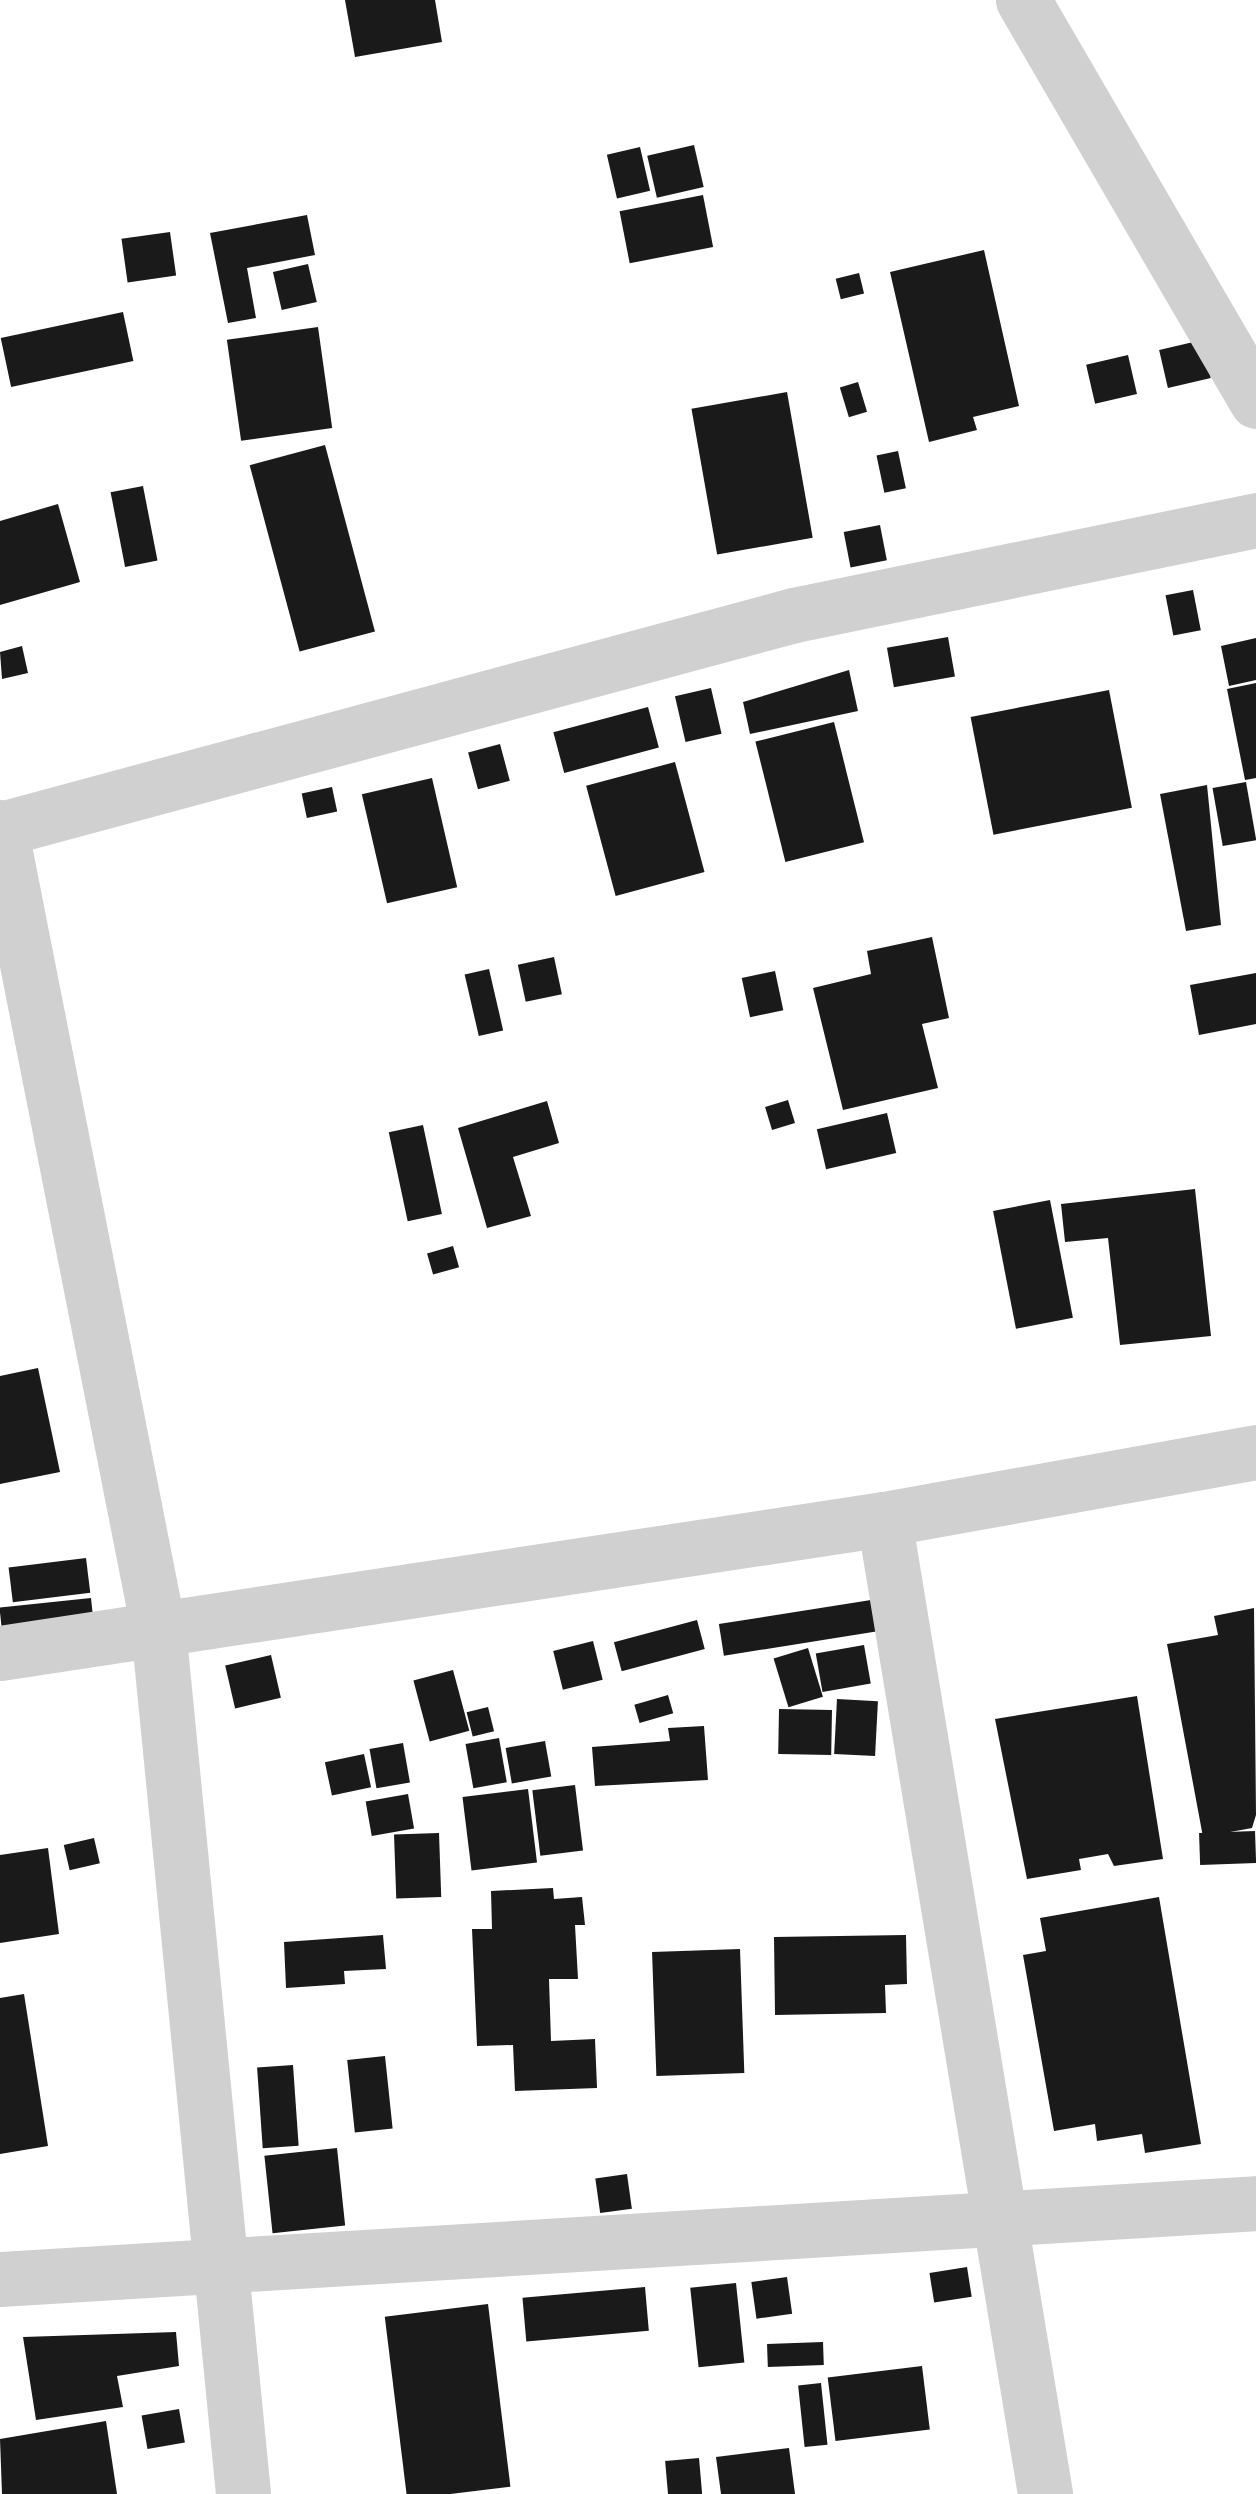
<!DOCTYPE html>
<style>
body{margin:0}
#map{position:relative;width:1256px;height:2494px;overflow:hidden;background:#fff;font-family:Rubik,sans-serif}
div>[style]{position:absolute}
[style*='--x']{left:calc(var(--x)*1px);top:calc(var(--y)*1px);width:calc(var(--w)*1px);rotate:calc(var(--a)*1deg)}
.building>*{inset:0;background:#1a1a1a;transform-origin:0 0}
.minor>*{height:55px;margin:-27.5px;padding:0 27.5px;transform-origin:27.5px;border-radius:27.5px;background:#d0d0d0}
span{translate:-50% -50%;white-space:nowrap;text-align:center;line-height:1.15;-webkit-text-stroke:10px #fff;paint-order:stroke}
</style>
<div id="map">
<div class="building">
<i style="clip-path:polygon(345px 0,435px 0,442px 42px,355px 57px)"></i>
<i style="left:694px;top:145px;width:43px;height:48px;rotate:77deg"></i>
<i style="left:640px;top:147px;width:45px;height:34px;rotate:77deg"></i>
<i style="left:703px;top:195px;width:53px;height:85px;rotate:79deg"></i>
<i style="clip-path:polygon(307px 215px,315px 255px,247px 268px,256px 318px,228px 323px,210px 233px)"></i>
<i style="left:170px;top:232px;width:44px;height:49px;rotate:82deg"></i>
<i style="clip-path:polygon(984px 250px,1019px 406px,973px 417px,977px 430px,929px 442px,890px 272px)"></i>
<i style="left:308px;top:264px;width:39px;height:36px;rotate:77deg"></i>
<i style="left:859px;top:273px;width:21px;height:24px;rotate:76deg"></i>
<i style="left:123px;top:312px;width:50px;height:125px;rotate:78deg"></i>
<i style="left:318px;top:327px;width:102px;height:92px;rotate:82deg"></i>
<i style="left:1202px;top:340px;width:39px;height:44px;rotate:77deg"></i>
<i style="left:1128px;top:355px;width:40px;height:43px;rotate:77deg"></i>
<i style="left:858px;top:382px;width:31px;height:19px;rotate:73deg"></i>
<i style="left:787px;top:392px;width:148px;height:97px;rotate:80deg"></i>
<i style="left:325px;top:445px;width:193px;height:78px;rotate:75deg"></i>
<i style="left:898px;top:451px;width:38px;height:22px;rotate:78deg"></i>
<i style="left:143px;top:486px;width:76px;height:33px;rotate:79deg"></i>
<i style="clip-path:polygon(58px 504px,80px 582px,0 605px,0 521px)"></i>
<i style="left:880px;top:525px;width:36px;height:37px;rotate:79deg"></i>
<i style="left:1193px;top:590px;width:41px;height:28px;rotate:79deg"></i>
<i style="left:948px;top:637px;width:40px;height:62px;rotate:80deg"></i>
<i style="clip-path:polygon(1256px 638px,1256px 680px,1229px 686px,1221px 646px)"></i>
<i style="clip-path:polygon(22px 646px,28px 673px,2px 679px,0 652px)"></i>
<i style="clip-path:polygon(849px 670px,858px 711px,750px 734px,743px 702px)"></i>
<i style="clip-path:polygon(1256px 683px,1256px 778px,1245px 780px,1227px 689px)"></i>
<i style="left:711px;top:688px;width:47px;height:37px;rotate:77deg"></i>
<i style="left:1109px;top:690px;width:120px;height:141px;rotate:79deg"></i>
<i style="left:648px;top:707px;width:42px;height:98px;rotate:75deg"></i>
<i style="left:834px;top:722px;width:124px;height:81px;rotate:76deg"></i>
<i style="left:500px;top:744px;width:38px;height:33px;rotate:75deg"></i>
<i style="left:675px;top:762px;width:114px;height:92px;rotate:75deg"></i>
<i style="left:432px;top:778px;width:112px;height:72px;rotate:77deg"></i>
<i style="left:1246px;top:782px;width:59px;height:34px;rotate:80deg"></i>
<i style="clip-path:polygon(1207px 785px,1221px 925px,1186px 931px,1160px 794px)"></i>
<i style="left:332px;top:787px;width:25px;height:31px;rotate:78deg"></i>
<i style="clip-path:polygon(932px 937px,949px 1018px,922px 1024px,938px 1088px,843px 1110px,813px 988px,871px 974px,867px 951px)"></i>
<i style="left:554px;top:957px;width:38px;height:37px;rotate:78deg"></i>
<i style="left:489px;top:969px;width:63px;height:25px;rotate:77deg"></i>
<i style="left:775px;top:971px;width:40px;height:34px;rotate:78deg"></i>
<i style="clip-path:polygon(1256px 973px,1256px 1024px,1199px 1035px,1190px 985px)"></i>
<i style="left:788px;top:1100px;width:24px;height:24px;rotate:73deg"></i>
<i style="clip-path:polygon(547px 1101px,559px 1143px,513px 1157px,531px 1216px,487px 1228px,458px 1128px)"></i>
<i style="left:887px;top:1113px;width:41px;height:72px;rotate:77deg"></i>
<i style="left:423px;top:1125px;width:91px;height:35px;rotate:78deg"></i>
<i style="clip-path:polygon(1195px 1189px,1211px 1336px,1120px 1345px,1108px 1238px,1065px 1242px,1061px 1204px)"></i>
<i style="left:1050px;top:1200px;width:120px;height:58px;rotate:79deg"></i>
<i style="left:453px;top:1246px;width:22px;height:27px;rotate:74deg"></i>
<i style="clip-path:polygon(38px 1368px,60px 1472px,0 1484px,0 1376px)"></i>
<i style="left:86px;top:1558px;width:35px;height:78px;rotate:83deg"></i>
<i style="left:91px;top:1598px;width:27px;height:92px;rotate:84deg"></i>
<i style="left:871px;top:1600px;width:32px;height:154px;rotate:81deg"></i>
<i style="clip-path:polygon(1254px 1608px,1256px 1815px,1252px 1828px,1203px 1837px,1167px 1644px,1218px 1635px,1214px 1616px)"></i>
<i style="left:697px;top:1620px;width:30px;height:86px;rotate:75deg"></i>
<i style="left:593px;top:1641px;width:40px;height:41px;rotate:76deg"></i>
<i style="left:864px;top:1645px;width:39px;height:49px;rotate:80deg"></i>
<i style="left:808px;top:1648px;width:51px;height:36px;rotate:73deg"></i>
<i style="left:271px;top:1655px;width:44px;height:47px;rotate:77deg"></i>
<i style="left:453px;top:1670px;width:63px;height:41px;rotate:75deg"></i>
<i style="left:668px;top:1695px;width:19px;height:35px;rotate:74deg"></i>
<i style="clip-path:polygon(1137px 1696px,1163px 1859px,1114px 1866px,1108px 1854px,1079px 1859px,1081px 1870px,1027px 1879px,995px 1719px)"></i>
<i style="left:837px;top:1699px;width:41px;height:55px;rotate:3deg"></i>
<i style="left:488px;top:1707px;width:25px;height:22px;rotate:76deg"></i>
<i style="left:779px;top:1709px;width:53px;height:45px;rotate:1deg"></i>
<i style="clip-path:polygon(704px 1726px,708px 1780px,595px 1786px,592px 1747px,670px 1741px,668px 1728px)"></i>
<i style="left:499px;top:1738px;width:45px;height:34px;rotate:80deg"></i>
<i style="left:545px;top:1741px;width:36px;height:40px;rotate:80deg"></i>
<i style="left:403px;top:1743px;width:40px;height:34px;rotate:80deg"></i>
<i style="left:364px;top:1754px;width:34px;height:40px;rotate:78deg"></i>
<i style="left:575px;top:1785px;width:66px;height:43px;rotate:83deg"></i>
<i style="left:528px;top:1789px;width:74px;height:66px;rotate:83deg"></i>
<i style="left:408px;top:1794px;width:35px;height:43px;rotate:80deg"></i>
<i style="left:1255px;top:1831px;width:32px;height:56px;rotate:88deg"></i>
<i style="left:439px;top:1833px;width:64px;height:45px;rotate:88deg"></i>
<i style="left:94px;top:1838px;width:26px;height:31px;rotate:77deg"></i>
<i style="clip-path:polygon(48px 1848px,59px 1934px,0 1943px,0 1855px)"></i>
<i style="clip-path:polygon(553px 1888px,554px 1899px,582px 1897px,585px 1925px,575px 1925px,578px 1979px,549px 1979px,551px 2041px,595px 2039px,597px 2088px,515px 2091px,513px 2045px,477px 2046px,472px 1929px,492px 1929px,491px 1891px)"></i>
<i style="clip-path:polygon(1159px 1897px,1201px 2144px,1145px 2153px,1142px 2134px,1097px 2141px,1095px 2124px,1054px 2131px,1023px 1955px,1046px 1951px,1040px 1918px)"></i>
<i style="clip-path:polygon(383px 1935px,386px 1969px,344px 1971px,345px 1984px,286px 1988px,284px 1942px)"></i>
<i style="clip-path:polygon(906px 1935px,907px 1984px,885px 1985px,886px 2013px,775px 2015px,774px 1937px)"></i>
<i style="left:740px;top:1949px;width:124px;height:88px;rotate:88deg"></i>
<i style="clip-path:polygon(24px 1994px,48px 2146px,0 2154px,0 1998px)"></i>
<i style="left:385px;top:2056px;width:73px;height:38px;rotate:84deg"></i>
<i style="left:293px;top:2065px;width:81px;height:36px;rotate:86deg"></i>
<i style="left:337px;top:2148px;width:78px;height:73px;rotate:84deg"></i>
<i style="left:627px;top:2174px;width:35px;height:32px;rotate:82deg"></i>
<i style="left:967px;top:2267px;width:30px;height:38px;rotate:81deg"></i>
<i style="left:787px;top:2277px;width:37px;height:36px;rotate:82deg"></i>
<i style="left:736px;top:2283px;width:80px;height:46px;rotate:84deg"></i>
<i style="left:645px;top:2287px;width:44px;height:123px;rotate:85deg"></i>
<i style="left:488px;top:2304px;width:184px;height:104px;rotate:83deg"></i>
<i style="clip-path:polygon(176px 2332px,179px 2366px,117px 2376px,123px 2407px,36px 2420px,23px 2337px)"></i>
<i style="left:823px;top:2342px;width:23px;height:56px;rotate:88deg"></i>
<i style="left:922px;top:2366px;width:64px;height:95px;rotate:83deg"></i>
<i style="left:821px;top:2383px;width:62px;height:23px;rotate:84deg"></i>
<i style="left:179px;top:2409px;width:34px;height:38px;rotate:80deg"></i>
<i style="clip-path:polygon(106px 2421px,117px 2494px,2px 2494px,0 2439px)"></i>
<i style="clip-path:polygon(789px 2448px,795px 2494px,721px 2494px,716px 2457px)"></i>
<i style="left:699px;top:2458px;width:36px;height:34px;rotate:85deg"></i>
</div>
<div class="minor">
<i style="--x:1023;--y:0;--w:464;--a:59.8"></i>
<i style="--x:0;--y:827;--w:816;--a:78.84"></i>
<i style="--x:158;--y:1628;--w:870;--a:84.39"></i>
<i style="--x:1;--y:829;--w:821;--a:-15.1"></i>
<i style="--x:794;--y:615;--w:472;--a:-11.6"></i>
<i style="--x:884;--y:1519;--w:988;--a:80.62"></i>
<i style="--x:0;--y:1653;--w:894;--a:-8.62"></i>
<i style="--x:884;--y:1519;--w:378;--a:-10.2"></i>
<i style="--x:0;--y:2279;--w:1258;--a:-3.46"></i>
</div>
</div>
